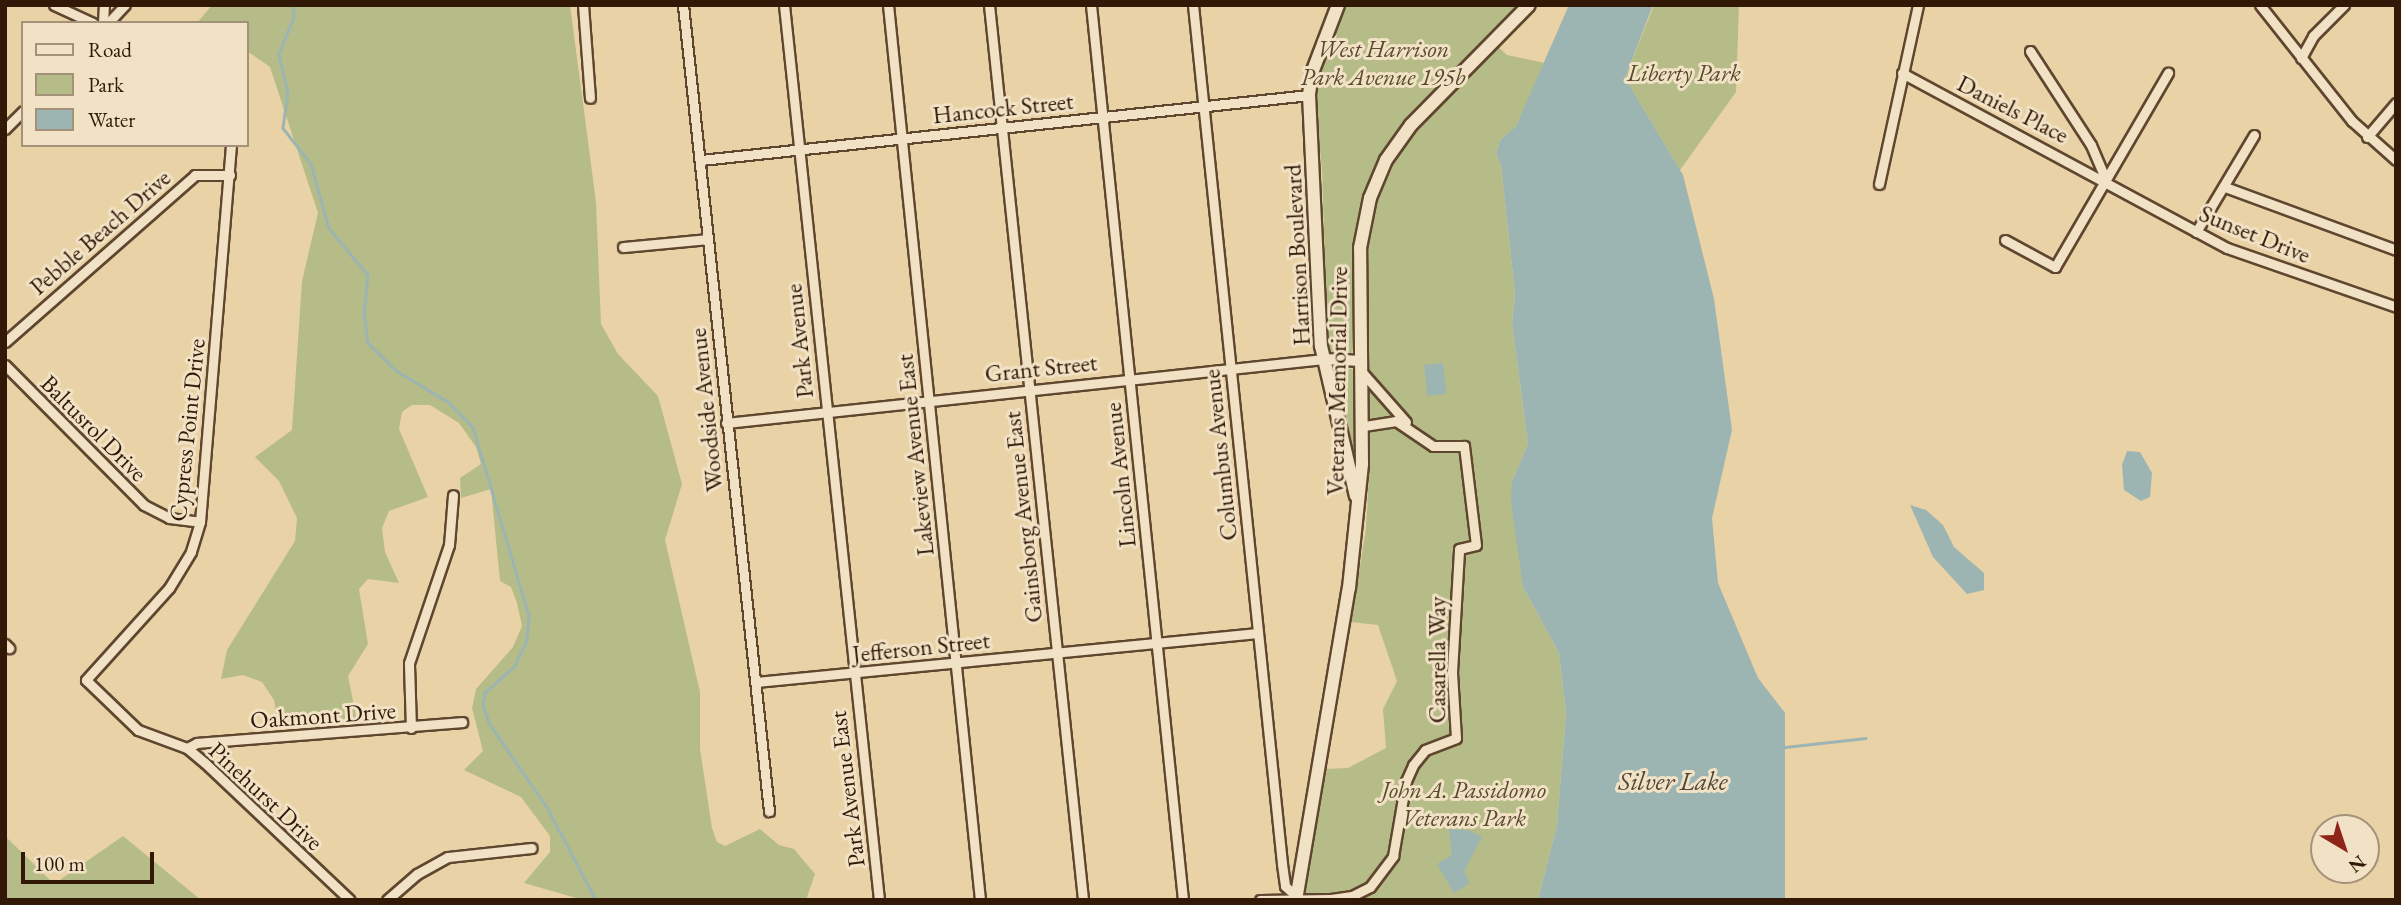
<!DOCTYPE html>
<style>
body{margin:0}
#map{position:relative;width:2401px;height:905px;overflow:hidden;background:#e9d2a6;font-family:"EB Garamond",serif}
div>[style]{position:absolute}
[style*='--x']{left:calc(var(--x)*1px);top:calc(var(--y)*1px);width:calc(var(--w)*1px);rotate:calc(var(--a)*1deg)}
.green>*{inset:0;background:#b6bc87}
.water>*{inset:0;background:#9cb5b3;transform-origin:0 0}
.stream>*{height:2.5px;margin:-1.25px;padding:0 1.25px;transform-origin:1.25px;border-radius:1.25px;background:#9cb5b3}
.roads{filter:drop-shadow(2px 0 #5f462f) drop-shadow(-2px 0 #5f462f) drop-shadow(0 2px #5f462f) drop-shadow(0 -2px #5f462f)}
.minor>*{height:9px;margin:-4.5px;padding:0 4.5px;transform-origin:4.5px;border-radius:4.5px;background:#f1e2c5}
.tertiary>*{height:10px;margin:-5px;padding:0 5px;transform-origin:5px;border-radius:5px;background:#f1e2c5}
.secondary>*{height:12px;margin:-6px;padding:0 6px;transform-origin:6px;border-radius:6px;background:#f1e2c5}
span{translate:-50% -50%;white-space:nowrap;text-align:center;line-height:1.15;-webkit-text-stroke:6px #f1e2c5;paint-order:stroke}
.park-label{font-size:24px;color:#59492d;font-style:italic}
.street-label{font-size:24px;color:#311807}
.water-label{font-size:26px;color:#51473b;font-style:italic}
.frame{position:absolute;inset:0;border:7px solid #311807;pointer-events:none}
.legend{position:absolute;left:21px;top:21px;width:228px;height:126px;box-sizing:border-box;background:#f1e2c5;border:2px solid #a49179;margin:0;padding:9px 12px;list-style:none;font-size:21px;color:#311807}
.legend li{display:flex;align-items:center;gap:14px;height:35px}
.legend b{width:35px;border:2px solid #a49179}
.north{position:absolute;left:2310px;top:814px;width:70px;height:70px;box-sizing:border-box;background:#f1e2c5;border:2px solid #a49179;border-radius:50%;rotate:141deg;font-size:19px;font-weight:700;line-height:28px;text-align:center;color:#311807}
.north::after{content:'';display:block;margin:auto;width:24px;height:32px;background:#8f2418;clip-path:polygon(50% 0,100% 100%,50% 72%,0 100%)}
.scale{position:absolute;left:21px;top:852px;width:133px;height:32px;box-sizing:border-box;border:4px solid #311807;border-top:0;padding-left:9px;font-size:21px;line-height:24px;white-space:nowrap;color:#311807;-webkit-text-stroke:5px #f1e2c5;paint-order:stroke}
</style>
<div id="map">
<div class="green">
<i style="clip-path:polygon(212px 5px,570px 5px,596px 202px,601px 324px,618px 354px,658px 396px,682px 484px,665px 540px,700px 692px,700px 749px,712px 828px,717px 842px,725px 846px,760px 829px,779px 845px,794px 849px,815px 874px,806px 900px,583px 900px,524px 883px,550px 852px,550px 836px,521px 797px,464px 770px,483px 751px,472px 708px,476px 689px,513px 647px,522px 626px,517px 603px,511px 587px,500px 581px,491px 489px,461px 498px,460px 478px,481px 464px,476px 447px,459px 423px,430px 405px,412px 405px,402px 412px,399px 429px,428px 497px,389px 511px,382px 528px,385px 552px,399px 583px,368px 579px,359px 589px,368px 644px,348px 676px,357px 721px,338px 719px,317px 727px,289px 723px,277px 716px,274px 700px,262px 682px,243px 675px,221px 679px,227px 650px,295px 541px,297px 518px,279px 481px,255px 457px,292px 430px,302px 281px,318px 213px,270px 67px,247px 51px,247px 23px,197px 23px)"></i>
<i style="clip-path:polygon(1344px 5px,1522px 5px,1423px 104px,1368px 189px,1355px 251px,1356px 346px,1349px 356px,1328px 351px,1322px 170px,1314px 89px)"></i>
<i style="clip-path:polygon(1654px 5px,1739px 5px,1736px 92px,1680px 170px,1625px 78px)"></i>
<i style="clip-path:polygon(1497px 46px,1507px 55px,1545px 63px,1516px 126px,1500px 140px,1496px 154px,1501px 165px,1515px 294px,1512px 324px,1528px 444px,1512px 481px,1523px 587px,1559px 653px,1566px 713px,1557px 825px,1538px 900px,1303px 900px,1324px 769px,1348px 768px,1386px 748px,1383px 709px,1397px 681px,1378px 625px,1351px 622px,1366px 529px,1370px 456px,1364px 310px,1369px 221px,1400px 150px)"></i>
<i style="clip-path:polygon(1335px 366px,1356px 370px,1355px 467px,1332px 370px)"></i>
<i style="clip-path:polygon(5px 836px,54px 884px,123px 836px,201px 900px,5px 900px)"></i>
</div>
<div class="water">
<i style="clip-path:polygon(1569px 5px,1653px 5px,1625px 78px,1683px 175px,1714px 299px,1732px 430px,1712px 518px,1718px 583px,1758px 678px,1785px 713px,1785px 900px,1538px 900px,1557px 825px,1566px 713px,1559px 653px,1523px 587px,1511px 502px,1512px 481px,1528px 444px,1512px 324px,1515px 294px,1501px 165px,1496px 154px,1500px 140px,1516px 126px)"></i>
<i style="left:1443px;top:363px;width:31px;height:19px;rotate:84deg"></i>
<i style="clip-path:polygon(2127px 451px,2140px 452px,2152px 473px,2150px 497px,2141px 501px,2124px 490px,2122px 465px)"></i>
<i style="clip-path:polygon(1910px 505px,1926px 510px,1943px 525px,1954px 547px,1984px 573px,1984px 590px,1967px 594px,1933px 557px)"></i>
<i style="clip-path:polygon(1449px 829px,1468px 830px,1482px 837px,1464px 871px,1470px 883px,1454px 893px,1437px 864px,1452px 855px)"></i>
</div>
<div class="stream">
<i style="--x:293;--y:5;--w:12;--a:85"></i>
<i style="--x:294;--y:17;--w:40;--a:112"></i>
<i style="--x:279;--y:54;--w:39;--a:77"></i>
<i style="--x:288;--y:92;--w:36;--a:98"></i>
<i style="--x:283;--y:128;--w:46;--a:52.1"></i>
<i style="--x:311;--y:164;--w:66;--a:74.3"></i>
<i style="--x:329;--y:228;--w:61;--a:50.3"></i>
<i style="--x:368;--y:275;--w:37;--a:96"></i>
<i style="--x:364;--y:312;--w:31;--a:83"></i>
<i style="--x:368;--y:343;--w:40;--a:44"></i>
<i style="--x:397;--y:371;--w:58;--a:31"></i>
<i style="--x:447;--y:401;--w:37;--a:45"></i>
<i style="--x:473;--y:427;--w:197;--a:73.5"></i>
<i style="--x:529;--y:616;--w:25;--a:95"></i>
<i style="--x:527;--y:641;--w:28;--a:116"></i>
<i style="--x:515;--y:666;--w:40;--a:138"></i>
<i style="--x:485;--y:693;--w:11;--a:100"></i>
<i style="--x:483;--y:704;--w:20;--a:72"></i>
<i style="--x:489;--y:723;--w:104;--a:55.5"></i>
<i style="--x:548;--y:809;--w:103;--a:62.2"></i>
<i style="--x:1785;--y:747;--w:81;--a:-6.3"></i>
</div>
<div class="roads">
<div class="minor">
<i style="--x:54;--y:5;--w:43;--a:24.8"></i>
<i style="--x:583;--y:5;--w:93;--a:85.7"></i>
<i style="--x:683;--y:5;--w:811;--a:83.91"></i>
<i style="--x:784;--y:5;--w:900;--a:83.94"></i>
<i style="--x:888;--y:5;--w:900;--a:84.13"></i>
<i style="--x:989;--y:5;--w:900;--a:84"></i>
<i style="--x:1091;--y:5;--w:900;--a:84.13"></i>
<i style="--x:1193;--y:5;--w:864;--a:84.08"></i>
<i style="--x:1282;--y:864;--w:22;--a:82"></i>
<i style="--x:1285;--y:886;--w:15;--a:42"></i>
<i style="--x:2260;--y:5;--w:148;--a:51.6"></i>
<i style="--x:2352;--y:121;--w:59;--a:41.6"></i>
<i style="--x:103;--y:23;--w:18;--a:-87"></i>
<i style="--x:108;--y:23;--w:25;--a:-47"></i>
<i style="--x:2030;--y:51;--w:112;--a:57"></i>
<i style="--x:2091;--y:145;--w:38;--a:67"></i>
<i style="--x:2301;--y:58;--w:25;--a:-61"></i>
<i style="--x:2313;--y:36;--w:44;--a:-45"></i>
<i style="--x:1902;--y:73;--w:369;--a:28.3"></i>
<i style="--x:2227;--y:248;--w:179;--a:19.2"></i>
<i style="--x:5;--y:129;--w:25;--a:-45"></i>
<i style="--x:2367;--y:137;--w:45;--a:-49.5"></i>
<i style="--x:231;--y:145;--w:378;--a:94.7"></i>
<i style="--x:200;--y:522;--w:31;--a:107"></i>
<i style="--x:191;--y:552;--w:42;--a:121.4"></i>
<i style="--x:169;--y:588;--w:124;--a:132.1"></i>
<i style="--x:86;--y:680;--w:72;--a:43.9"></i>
<i style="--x:138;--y:730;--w:52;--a:20.2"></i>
<i style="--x:187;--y:748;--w:23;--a:40"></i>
<i style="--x:205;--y:763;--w:199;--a:43.4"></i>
<i style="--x:701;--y:160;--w:611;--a:-6.1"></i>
<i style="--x:1879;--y:184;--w:183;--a:-77.7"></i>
<i style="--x:2225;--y:187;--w:182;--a:20.2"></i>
<i style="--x:2196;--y:232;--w:113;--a:-59.1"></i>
<i style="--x:2005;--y:240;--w:57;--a:28.4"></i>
<i style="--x:2055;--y:267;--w:225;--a:-59.8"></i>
<i style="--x:623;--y:247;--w:84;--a:-5.4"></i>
<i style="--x:5;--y:342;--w:253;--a:-41.3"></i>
<i style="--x:195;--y:175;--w:35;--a:0"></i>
<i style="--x:5;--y:365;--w:197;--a:45.2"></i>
<i style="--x:144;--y:505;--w:28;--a:27"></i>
<i style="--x:169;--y:518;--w:31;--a:7"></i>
<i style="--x:1361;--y:371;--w:68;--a:48.6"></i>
<i style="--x:726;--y:423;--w:601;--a:-6.11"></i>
<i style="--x:5;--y:644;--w:6;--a:45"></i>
<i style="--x:756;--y:682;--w:504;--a:-5.57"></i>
<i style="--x:411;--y:728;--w:65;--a:-91.8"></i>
<i style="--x:409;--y:663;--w:125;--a:-71.3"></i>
<i style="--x:449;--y:545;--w:50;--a:-85.4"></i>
<i style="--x:187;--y:748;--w:11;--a:-27"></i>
<i style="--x:197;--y:743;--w:266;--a:-4.5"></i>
<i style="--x:387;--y:900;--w:40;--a:-41"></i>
<i style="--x:417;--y:874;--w:35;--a:-29"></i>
<i style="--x:448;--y:857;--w:84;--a:-6.1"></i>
<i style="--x:1260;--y:900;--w:71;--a:-0.8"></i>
<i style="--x:1331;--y:899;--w:21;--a:-8"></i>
<i style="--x:1352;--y:896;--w:20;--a:-27"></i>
<i style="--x:1370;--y:887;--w:39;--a:-53"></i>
<i style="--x:1393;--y:856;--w:76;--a:-80.2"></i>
<i style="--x:1406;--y:781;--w:17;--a:-66"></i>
<i style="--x:1413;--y:765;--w:19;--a:-51"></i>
<i style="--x:1425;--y:750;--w:33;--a:-21"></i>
<i style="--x:1456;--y:738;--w:66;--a:-93.5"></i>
<i style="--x:1452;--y:672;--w:123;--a:-86.7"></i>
<i style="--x:1459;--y:549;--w:17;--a:-13"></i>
<i style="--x:1476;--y:545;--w:100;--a:-96.9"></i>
<i style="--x:1464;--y:446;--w:31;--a:180"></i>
<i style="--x:1433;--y:446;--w:45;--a:-146"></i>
<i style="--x:1396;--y:421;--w:33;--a:171"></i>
</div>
<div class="tertiary">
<i style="--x:1324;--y:359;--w:37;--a:3"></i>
</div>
<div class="secondary">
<i style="--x:1338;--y:5;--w:73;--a:110.9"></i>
<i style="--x:1312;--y:73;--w:22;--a:98"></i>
<i style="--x:1309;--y:95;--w:251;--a:87.3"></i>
<i style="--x:1321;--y:346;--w:154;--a:76.9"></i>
<i style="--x:1296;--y:900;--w:316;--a:-80.4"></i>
<i style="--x:1349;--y:588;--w:125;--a:-84"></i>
<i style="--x:1362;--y:464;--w:216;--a:-90.5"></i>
<i style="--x:1360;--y:248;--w:51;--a:-78.7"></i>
<i style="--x:1370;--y:198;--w:41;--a:-67.2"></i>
<i style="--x:1386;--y:160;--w:43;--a:-54.5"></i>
<i style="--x:1411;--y:125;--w:168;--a:-45.5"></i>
</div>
</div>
<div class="park-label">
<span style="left:1383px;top:63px">West Harrison<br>Park Avenue 195b</span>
<span style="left:1684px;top:73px">Liberty Park</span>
<span style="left:1464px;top:804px">John A. Passidomo<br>Veterans Park</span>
</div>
<div class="street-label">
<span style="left:1003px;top:108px;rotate:-6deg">Hancock Street</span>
<span style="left:2013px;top:109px;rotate:27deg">Daniels Place</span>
<span style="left:100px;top:232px;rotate:-41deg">Pebble Beach Drive</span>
<span style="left:2255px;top:234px;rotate:22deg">Sunset Drive</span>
<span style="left:1297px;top:255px;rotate:-93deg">Harrison Boulevard</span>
<span style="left:799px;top:341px;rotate:-96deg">Park Avenue</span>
<span style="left:1041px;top:368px;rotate:-6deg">Grant Street</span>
<span style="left:1337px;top:381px;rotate:-89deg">Veterans Memorial Drive</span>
<span style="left:706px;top:410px;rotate:-96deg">Woodside Avenue</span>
<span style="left:94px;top:428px;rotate:45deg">Baltusrol Drive</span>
<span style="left:187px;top:430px;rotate:-84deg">Cypress Point Drive</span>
<span style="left:915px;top:455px;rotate:-96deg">Lakeview Avenue East</span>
<span style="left:1220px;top:455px;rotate:-96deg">Columbus Avenue</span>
<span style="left:1120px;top:475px;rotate:-96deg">Lincoln Avenue</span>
<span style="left:1023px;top:517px;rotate:-96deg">Gainsborg Avenue East</span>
<span style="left:921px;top:647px;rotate:-6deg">Jefferson Street</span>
<span style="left:1437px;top:660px;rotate:-90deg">Casarella Way</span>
<span style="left:323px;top:715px;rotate:-4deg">Oakmont Drive</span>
<span style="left:847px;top:789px;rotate:-97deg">Park Avenue East</span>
<span style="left:266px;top:796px;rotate:43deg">Pinehurst Drive</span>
</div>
<div class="water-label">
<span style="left:1673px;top:782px">Silver Lake</span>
</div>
<div class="frame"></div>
<ul class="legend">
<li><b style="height:9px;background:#f1e2c5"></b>Road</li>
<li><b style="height:19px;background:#b6bc87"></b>Park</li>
<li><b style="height:19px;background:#9cb5b3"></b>Water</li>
</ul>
<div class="north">N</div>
<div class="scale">100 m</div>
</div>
